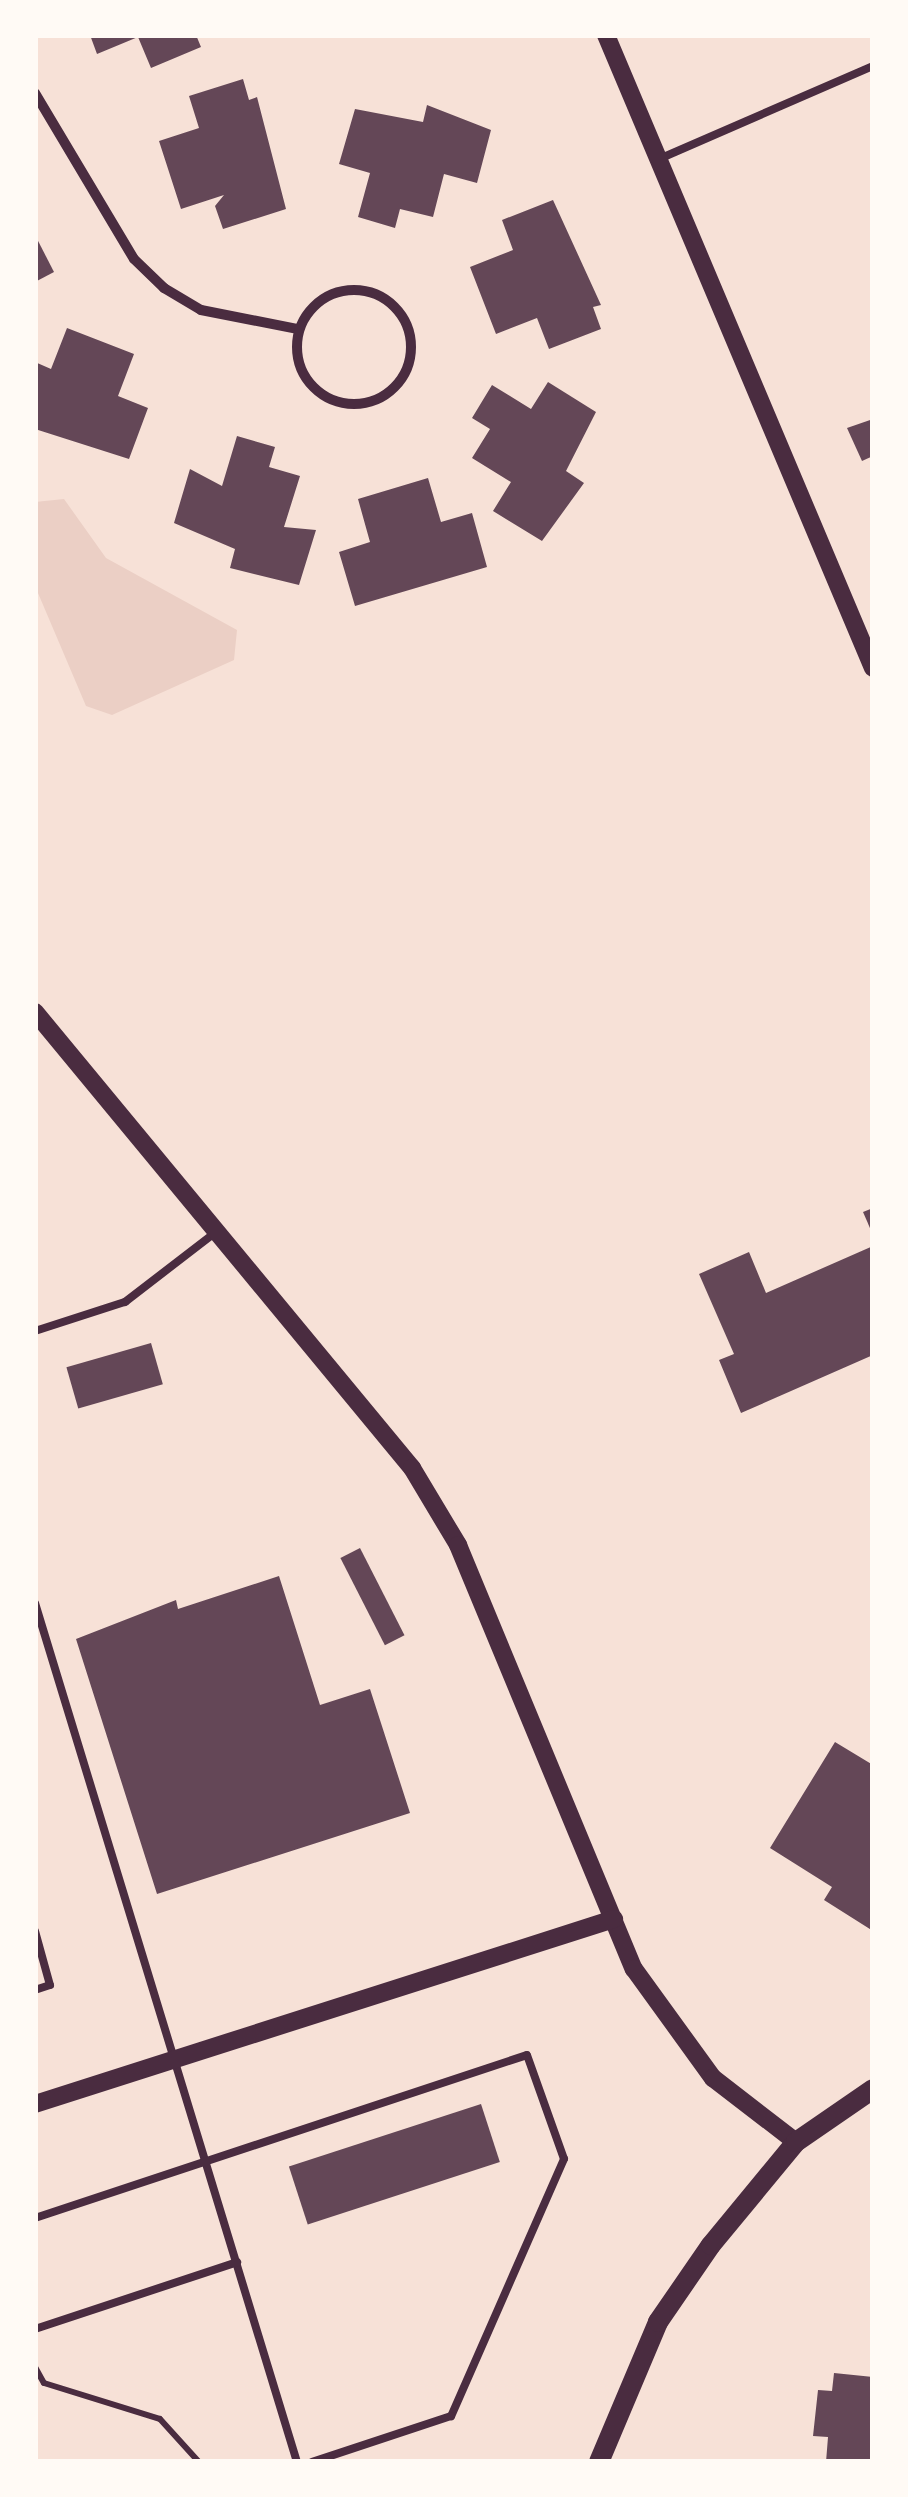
<!DOCTYPE html>
<style>
body{margin:0}
#map{position:relative;width:908px;height:2497px;overflow:hidden;background:#f7e1d7;font-family:"Archivo Narrow",sans-serif}
div>[style]{position:absolute}
[style*='--x']{left:calc(var(--x)*1px);top:calc(var(--y)*1px);width:calc(var(--w)*1px);rotate:calc(var(--a)*1deg)}
.green>*{inset:0;background:#ebcfc5}
.building>*{inset:0;background:#644757;transform-origin:0 0}
.path>*{height:6px;margin:-3px;padding:0 3px;transform-origin:3px;border-radius:3px;background:#4a2c40}
.service>*{height:8px;margin:-4px;padding:0 4px;transform-origin:4px;border-radius:4px;background:#4a2c40}
.minor>*{height:10px;margin:-5px;padding:0 5px;transform-origin:5px;border-radius:5px;background:#4a2c40}
.minor>.ring{margin:-5px;padding:0;box-sizing:content-box;background:none;border:10px solid #4a2c40;border-radius:50%}
.tertiary>*{height:18px;margin:-9px;padding:0 9px;transform-origin:9px;border-radius:9px;background:#4a2c40}
.secondary>*{height:20px;margin:-10px;padding:0 10px;transform-origin:10px;border-radius:10px;background:#4a2c40}
span{translate:-50% -50%;white-space:nowrap;text-align:center;line-height:1.15;-webkit-text-stroke:8px #fffaf5;paint-order:stroke}
.frame{position:absolute;inset:0;border:38px solid #fffaf5;pointer-events:none}
</style>
<div id="map">
<div class="green">
<i style="clip-path:polygon(64px 499px,106px 558px,237px 630px,234px 660px,112px 715px,86px 706px,35px 586px,35px 502px)"></i>
</div>
<div class="building">
<i style="clip-path:polygon(90px 35px,196px 35px,201px 47px,151px 68px,138px 37px,97px 54px)"></i>
<i style="clip-path:polygon(243px 79px,249px 100px,257px 97px,286px 209px,223px 229px,215px 206px,224px 195px,181px 209px,159px 141px,199px 128px,189px 96px)"></i>
<i style="clip-path:polygon(427px 105px,491px 130px,477px 183px,444px 174px,433px 217px,400px 209px,395px 228px,358px 217px,370px 173px,339px 164px,355px 109px,423px 122px)"></i>
<i style="clip-path:polygon(553px 200px,601px 305px,593px 307px,601px 329px,549px 349px,537px 318px,496px 334px,470px 267px,513px 250px,502px 220px)"></i>
<i style="clip-path:polygon(35px 235px,54px 272px,35px 282px)"></i>
<i style="clip-path:polygon(67px 328px,134px 354px,118px 396px,148px 408px,129px 459px,35px 429px,35px 362px,51px 369px)"></i>
<i style="clip-path:polygon(548px 382px,596px 412px,566px 471px,584px 483px,542px 541px,493px 511px,511px 482px,472px 458px,490px 429px,472px 418px,492px 385px,531px 409px)"></i>
<i style="clip-path:polygon(873px 419px,873px 456px,862px 461px,847px 428px)"></i>
<i style="clip-path:polygon(237px 436px,275px 447px,269px 467px,300px 476px,284px 527px,316px 530px,299px 585px,230px 568px,235px 549px,174px 523px,190px 469px,222px 486px)"></i>
<i style="clip-path:polygon(428px 478px,441px 522px,472px 513px,487px 567px,355px 606px,339px 552px,370px 542px,358px 499px)"></i>
<i style="clip-path:polygon(873px 1208px,873px 1235px,863px 1212px)"></i>
<i style="clip-path:polygon(873px 1246px,873px 1355px,741px 1413px,719px 1360px,734px 1354px,699px 1274px,749px 1252px,766px 1293px)"></i>
<i style="left:151px;top:1343px;width:43px;height:88px;rotate:74deg"></i>
<i style="left:360px;top:1548px;width:98px;height:22px;rotate:63deg"></i>
<i style="clip-path:polygon(279px 1576px,320px 1705px,370px 1689px,410px 1813px,157px 1894px,76px 1639px,176px 1600px,178px 1609px)"></i>
<i style="clip-path:polygon(835px 1742px,873px 1765px,873px 1931px,824px 1900px,832px 1887px,770px 1848px)"></i>
<i style="left:481px;top:2104px;width:61px;height:202px;rotate:72deg"></i>
<i style="clip-path:polygon(834px 2373px,873px 2377px,873px 2462px,826px 2462px,828px 2437px,813px 2436px,818px 2390px,832px 2391px)"></i>
</div>
<div class="path">
<i style="--x:35;--y:2367;--w:18;--a:61"></i>
<i style="--x:44;--y:2383;--w:121;--a:17.2"></i>
<i style="--x:160;--y:2419;--w:58;--a:47.8"></i>
</div>
<div class="service">
<i style="--x:659;--y:159;--w:233;--a:-23.5"></i>
<i style="--x:35;--y:1331;--w:95;--a:-17.9"></i>
<i style="--x:125;--y:1302;--w:115;--a:-37.6"></i>
<i style="--x:35;--y:1603;--w:898;--a:73.04"></i>
<i style="--x:35;--y:1931;--w:56;--a:74.5"></i>
<i style="--x:50;--y:1985;--w:16;--a:162"></i>
<i style="--x:35;--y:2218;--w:518;--a:-18.33"></i>
<i style="--x:527;--y:2055;--w:110;--a:70.4"></i>
<i style="--x:564;--y:2159;--w:281;--a:113.7"></i>
<i style="--x:451;--y:2416;--w:146;--a:161.7"></i>
<i style="--x:35;--y:2329;--w:213;--a:-18.3"></i>
</div>
<div class="minor">
<i style="--x:35;--y:93;--w:193;--a:59.2"></i>
<i style="--x:134;--y:259;--w:42;--a:44"></i>
<i style="--x:164;--y:288;--w:43;--a:30.7"></i>
<i style="--x:201;--y:310;--w:99;--a:11.1"></i>
<i class="ring" style="left:297px;top:290px;width:104px;height:104px"></i>
</div>
<div class="tertiary">
<i style="--x:606;--y:35;--w:687;--a:67.13"></i>
<i style="--x:35;--y:1012;--w:592;--a:50.42"></i>
<i style="--x:412;--y:1468;--w:90;--a:59.1"></i>
<i style="--x:458;--y:1545;--w:459;--a:67.5"></i>
<i style="--x:634;--y:1969;--w:135;--a:54.1"></i>
<i style="--x:713;--y:2078;--w:105;--a:37.6"></i>
<i style="--x:35;--y:2104;--w:608;--a:-17.72"></i>
</div>
<div class="secondary">
<i style="--x:599;--y:2462;--w:152;--a:-67.1"></i>
<i style="--x:658;--y:2322;--w:93;--a:-55.5"></i>
<i style="--x:711;--y:2245;--w:134;--a:-50.5"></i>
<i style="--x:796;--y:2142;--w:93;--a:-34.5"></i>
</div>
<div class="frame"></div>
</div>
